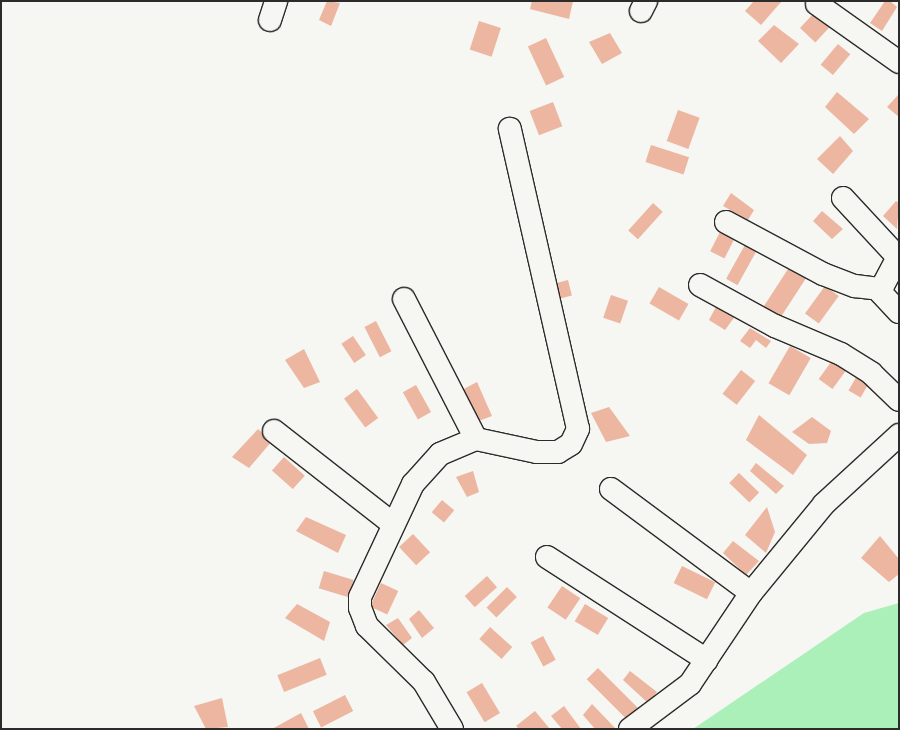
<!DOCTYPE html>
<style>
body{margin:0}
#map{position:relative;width:900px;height:730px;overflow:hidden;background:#f6f6f2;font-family:Caveat,sans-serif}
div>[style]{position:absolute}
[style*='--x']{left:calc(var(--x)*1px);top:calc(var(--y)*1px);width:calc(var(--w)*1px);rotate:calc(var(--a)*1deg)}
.green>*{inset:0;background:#abefb9}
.building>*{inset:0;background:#ecb6a0;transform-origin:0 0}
.roads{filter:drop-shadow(1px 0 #2b2b2b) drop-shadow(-1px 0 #2b2b2b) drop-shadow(0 1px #2b2b2b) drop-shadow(0 -1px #2b2b2b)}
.minor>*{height:22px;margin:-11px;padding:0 11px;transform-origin:11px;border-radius:11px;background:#f6f6f2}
span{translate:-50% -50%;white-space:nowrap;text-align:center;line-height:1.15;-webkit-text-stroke:4.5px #f6f6f2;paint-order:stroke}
.frame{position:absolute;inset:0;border:2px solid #2b2b2b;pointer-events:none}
</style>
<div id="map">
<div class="green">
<i style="clip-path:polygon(899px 603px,899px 729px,693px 729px,864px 613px)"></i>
</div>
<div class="building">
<i style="clip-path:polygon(327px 1px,340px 3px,331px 26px,319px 20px)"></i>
<i style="clip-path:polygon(532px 1px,573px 1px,569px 19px,530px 9px)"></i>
<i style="clip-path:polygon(754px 1px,782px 1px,761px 25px,745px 11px)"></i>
<i style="clip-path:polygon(885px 1px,890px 1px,897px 7px,882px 31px,870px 23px)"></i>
<i style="left:815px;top:12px;width:21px;height:22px;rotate:43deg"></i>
<i style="left:479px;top:21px;width:23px;height:30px;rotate:18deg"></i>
<i style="clip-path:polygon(774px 25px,799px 44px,781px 63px,758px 41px)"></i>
<i style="clip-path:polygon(610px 33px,622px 53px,602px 64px,589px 42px)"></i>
<i style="left:546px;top:38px;width:43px;height:20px;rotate:65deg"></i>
<i style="left:838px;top:44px;width:16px;height:27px;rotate:40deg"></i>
<i style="clip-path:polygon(837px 92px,869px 119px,854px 134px,825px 107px)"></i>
<i style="clip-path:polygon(899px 94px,899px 117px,887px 107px)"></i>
<i style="left:553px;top:102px;width:26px;height:25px;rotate:69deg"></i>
<i style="left:678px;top:110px;width:23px;height:33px;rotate:20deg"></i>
<i style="clip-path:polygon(840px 136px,853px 151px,833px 174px,817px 159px)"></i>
<i style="left:651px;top:145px;width:40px;height:18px;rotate:18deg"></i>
<i style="clip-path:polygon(731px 193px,754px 210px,748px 220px,723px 206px)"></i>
<i style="clip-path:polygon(896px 201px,899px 203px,897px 229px,883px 216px)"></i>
<i style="left:653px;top:203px;width:13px;height:37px;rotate:42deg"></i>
<i style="clip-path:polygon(822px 211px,843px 229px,832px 239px,813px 221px)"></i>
<i style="left:722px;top:228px;width:16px;height:26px;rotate:27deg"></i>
<i style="left:746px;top:243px;width:13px;height:41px;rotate:29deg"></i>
<i style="left:790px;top:266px;width:20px;height:48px;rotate:33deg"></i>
<i style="left:568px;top:280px;width:16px;height:14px;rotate:76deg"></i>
<i style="left:825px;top:286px;width:17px;height:34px;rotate:36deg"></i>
<i style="left:659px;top:287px;width:34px;height:19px;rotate:30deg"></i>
<i style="left:611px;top:295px;width:18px;height:24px;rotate:19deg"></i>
<i style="clip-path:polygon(718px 303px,736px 315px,725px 330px,709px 320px)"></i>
<i style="left:376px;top:321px;width:34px;height:13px;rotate:63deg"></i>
<i style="clip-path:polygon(750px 328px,771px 341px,766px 348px,756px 340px,750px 348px,740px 341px)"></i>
<i style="left:353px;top:336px;width:23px;height:14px;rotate:56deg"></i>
<i style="left:790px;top:346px;width:24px;height:43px;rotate:30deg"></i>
<i style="clip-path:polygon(304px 349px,320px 382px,304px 388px,285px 360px)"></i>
<i style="left:834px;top:358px;width:17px;height:26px;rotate:36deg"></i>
<i style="left:741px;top:370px;width:18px;height:30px;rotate:38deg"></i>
<i style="left:858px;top:374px;width:14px;height:19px;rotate:30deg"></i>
<i style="clip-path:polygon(477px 382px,492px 416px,476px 422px,458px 392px)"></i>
<i style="left:416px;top:385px;width:31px;height:15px;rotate:61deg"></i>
<i style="left:357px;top:389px;width:36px;height:16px;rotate:54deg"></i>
<i style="clip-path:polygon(609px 407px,630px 436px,606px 442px,591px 413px)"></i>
<i style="clip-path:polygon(759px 415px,807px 455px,793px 475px,746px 440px)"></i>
<i style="clip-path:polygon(812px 417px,831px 431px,827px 443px,809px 444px,792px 432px)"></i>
<i style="clip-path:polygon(258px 429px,272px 441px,249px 468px,232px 457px)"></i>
<i style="left:284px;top:457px;width:28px;height:18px;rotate:42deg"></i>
<i style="clip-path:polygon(756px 463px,784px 486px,776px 494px,750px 471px)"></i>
<i style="clip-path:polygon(473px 471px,479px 492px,467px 497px,456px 477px)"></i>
<i style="left:739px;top:473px;width:28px;height:14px;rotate:44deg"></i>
<i style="left:442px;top:500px;width:16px;height:16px;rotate:40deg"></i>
<i style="clip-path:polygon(767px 507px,775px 532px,766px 553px,745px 535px)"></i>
<i style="clip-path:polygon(306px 517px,346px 535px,338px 553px,296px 531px)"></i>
<i style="left:413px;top:534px;width:25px;height:19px;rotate:47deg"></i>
<i style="clip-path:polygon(880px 536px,899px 559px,899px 574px,889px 582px,861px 558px)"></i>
<i style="clip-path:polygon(733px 541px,759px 561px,746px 575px,723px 553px)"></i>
<i style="left:682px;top:566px;width:37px;height:19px;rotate:26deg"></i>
<i style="left:324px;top:571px;width:31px;height:18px;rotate:17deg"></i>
<i style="left:487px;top:576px;width:15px;height:30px;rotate:48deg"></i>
<i style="left:381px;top:583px;width:19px;height:26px;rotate:25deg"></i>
<i style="left:562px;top:586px;width:22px;height:26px;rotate:34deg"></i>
<i style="left:507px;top:587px;width:14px;height:29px;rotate:45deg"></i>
<i style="clip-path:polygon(297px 604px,330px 622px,324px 641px,285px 618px)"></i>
<i style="left:585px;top:604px;width:27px;height:20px;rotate:31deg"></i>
<i style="clip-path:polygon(419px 610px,434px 628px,422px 638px,409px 619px)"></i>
<i style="clip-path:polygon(398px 618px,412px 638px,403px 645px,386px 625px)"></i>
<i style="left:490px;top:627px;width:30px;height:16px;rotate:42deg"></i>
<i style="left:543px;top:636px;width:27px;height:14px;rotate:62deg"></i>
<i style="left:320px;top:658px;width:18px;height:46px;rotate:68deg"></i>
<i style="left:598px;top:668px;width:58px;height:16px;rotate:45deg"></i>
<i style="clip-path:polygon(630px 671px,657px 692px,648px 703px,623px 680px)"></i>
<i style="left:482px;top:683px;width:35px;height:18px;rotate:59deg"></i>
<i style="left:345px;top:695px;width:18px;height:36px;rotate:63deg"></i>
<i style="clip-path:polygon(222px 698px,228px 727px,206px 729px,194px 706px)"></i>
<i style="clip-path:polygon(592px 704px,616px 729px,595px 729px,583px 715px)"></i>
<i style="clip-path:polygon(564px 706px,581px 729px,562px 729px,551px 716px)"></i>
<i style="clip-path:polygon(535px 711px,550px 729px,519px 729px,516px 726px)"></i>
<i style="clip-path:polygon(301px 713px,309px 729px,272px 729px)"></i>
</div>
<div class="roads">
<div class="minor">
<i style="--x:817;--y:4;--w:100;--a:35.3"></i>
<i style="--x:641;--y:11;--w:11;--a:-63"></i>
<i style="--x:270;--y:20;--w:20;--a:-72"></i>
<i style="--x:843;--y:198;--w:78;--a:47.1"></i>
<i style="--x:896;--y:255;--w:6;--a:90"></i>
<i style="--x:896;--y:261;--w:27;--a:118"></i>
<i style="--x:883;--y:285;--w:8;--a:104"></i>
<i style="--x:881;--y:293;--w:26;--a:47"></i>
<i style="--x:726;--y:222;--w:110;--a:28.2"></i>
<i style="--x:823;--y:274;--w:34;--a:21"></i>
<i style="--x:855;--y:286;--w:26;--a:7"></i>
<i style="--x:700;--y:285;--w:85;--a:28.7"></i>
<i style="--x:775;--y:326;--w:72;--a:23"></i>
<i style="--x:841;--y:354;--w:36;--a:32"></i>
<i style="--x:871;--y:373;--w:39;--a:44"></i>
<i style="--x:404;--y:299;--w:157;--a:62.8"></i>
<i style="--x:274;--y:431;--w:151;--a:38"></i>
<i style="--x:611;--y:489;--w:174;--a:36.6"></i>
<i style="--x:547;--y:557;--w:190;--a:32.8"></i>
<i style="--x:452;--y:729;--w:55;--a:-120.8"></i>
<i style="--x:424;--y:682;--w:80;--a:-135.5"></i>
<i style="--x:367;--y:626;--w:19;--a:-111"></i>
<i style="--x:360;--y:608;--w:11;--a:-90"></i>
<i style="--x:360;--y:597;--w:125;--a:-64.9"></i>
<i style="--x:413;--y:484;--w:40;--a:-48"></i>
<i style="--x:440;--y:454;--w:39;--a:-23"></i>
<i style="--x:476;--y:439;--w:62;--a:12"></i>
<i style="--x:537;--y:452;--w:21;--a:0"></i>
<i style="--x:558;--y:452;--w:15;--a:-32"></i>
<i style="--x:571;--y:444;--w:17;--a:-65"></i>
<i style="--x:578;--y:429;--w:308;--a:-102.8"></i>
<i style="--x:630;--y:729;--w:75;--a:-36.9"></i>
<i style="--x:690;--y:684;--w:110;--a:-56.2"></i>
<i style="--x:751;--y:593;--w:115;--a:-50.6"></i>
<i style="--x:824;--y:504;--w:102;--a:-42.6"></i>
</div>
</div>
<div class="frame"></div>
</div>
